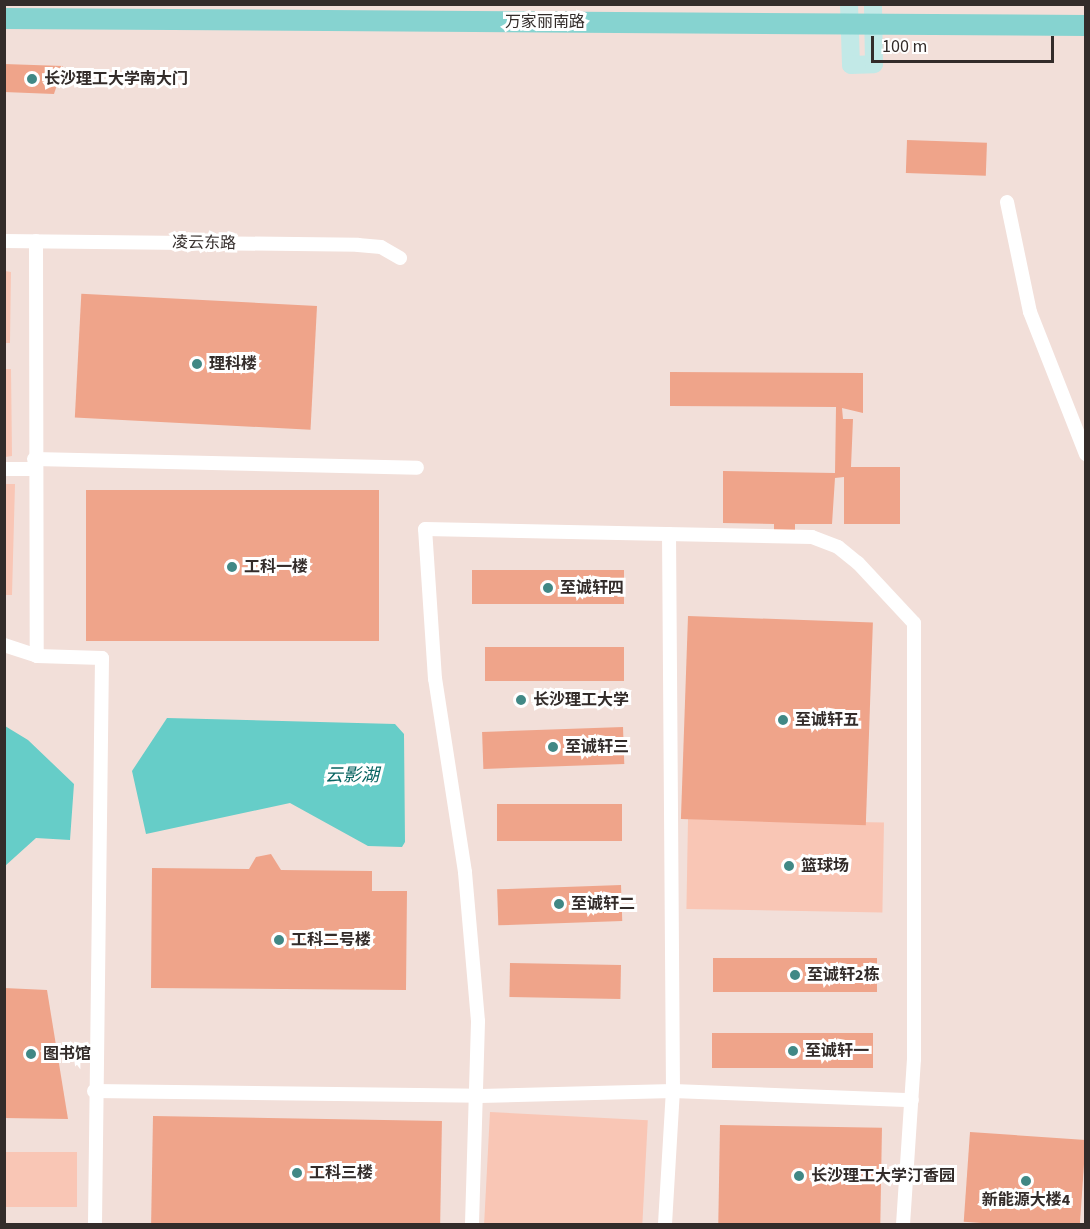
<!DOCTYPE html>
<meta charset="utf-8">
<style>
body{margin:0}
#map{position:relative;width:1090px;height:1229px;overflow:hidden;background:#f2dfd9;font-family:"Source Sans 3","Noto Sans SC",sans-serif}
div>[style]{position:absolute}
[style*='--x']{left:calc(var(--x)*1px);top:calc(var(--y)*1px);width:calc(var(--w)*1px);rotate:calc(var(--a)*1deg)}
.green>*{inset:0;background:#f9c6b5;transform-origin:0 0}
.water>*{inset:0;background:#66cdc8}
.building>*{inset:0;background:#efa48a;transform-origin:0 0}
.minor>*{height:14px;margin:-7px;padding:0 7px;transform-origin:7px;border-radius:7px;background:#fff}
.secondary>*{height:18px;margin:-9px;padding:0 9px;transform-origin:9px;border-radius:9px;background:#c2e9e7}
.primary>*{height:21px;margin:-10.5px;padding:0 10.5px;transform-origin:10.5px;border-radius:10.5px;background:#86d3d0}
.dots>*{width:16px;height:16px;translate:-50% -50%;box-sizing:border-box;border:3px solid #fff;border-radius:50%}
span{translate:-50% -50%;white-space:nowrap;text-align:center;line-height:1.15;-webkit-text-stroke:6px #fff;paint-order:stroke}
.street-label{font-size:16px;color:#332c2a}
.poi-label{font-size:16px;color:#332c2a;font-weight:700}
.left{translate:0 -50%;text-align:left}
.water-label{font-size:18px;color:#086461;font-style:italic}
.frame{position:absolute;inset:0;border:6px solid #332c2a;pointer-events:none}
.scale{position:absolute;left:871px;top:36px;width:183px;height:27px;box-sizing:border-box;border:3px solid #332c2a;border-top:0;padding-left:8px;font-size:18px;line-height:21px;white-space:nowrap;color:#332c2a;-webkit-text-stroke:4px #fff;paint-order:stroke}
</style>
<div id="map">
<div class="green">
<i style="clip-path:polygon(5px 271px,11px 272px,10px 343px,5px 343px)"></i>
<i style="clip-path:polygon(5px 369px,11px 369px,12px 456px,5px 457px)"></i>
<i style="clip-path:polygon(5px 484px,15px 484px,12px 595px,5px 595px)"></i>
<i style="left:688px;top:819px;width:196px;height:90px;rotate:1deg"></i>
<i style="left:490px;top:1112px;width:158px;height:112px;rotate:3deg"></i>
<i style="left:5px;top:1152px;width:72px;height:55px"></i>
</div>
<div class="water">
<i style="clip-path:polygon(167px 718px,395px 724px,404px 734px,405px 842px,402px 847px,368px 846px,290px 803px,146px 834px,132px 771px)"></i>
<i style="clip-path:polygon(5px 726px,28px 740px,74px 784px,70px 840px,36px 838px,5px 866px)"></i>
</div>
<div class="building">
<i style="clip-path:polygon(4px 64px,63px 66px,54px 94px,4px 92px)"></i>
<i style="left:907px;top:140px;width:80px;height:33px;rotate:2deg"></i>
<i style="left:317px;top:306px;width:124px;height:236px;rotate:93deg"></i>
<i style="clip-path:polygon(670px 372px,863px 373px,863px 413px,842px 408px,843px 419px,853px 419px,851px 467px,900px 467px,900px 524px,844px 524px,844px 477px,835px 478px,832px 524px,795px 524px,795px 530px,774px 530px,774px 524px,723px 523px,723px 471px,835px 473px,836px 407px,670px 406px)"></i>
<i style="left:86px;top:490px;width:293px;height:151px"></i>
<i style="left:472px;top:570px;width:152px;height:34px"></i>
<i style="left:688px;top:616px;width:185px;height:203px;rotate:2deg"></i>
<i style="left:485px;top:647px;width:139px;height:34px"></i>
<i style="left:623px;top:727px;width:37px;height:141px;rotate:88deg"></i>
<i style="left:497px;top:804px;width:125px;height:37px"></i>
<i style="clip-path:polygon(271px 854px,281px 870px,372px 871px,372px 891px,407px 891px,406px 990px,151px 988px,152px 868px,249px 869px,256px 857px)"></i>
<i style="left:621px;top:885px;width:36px;height:124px;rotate:88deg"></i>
<i style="left:713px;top:958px;width:164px;height:34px"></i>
<i style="left:510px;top:963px;width:111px;height:34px;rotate:1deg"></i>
<i style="clip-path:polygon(4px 988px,47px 990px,68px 1119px,4px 1118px)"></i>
<i style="left:712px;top:1033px;width:161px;height:35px"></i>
<i style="left:153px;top:1116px;width:289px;height:108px;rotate:1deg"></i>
<i style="left:720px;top:1125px;width:162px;height:99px;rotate:1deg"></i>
<i style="left:970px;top:1132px;width:116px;height:90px;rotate:4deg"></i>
</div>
<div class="minor">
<i style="--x:1007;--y:202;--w:112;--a:78.2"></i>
<i style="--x:1030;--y:312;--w:153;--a:68.5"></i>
<i style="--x:4;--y:241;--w:354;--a:0.6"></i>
<i style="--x:358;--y:245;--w:23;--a:5"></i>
<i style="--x:381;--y:247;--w:22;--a:30"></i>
<i style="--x:36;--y:241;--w:415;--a:89.9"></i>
<i style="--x:37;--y:656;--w:65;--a:1.8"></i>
<i style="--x:102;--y:658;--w:566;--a:90.71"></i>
<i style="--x:34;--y:459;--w:383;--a:1.3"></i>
<i style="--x:4;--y:469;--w:30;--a:0"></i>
<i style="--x:4;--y:645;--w:35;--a:18"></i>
<i style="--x:94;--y:1091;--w:386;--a:0.7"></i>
<i style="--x:480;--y:1096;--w:193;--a:-1.5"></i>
<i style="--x:673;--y:1091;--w:239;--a:2.2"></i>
<i style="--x:472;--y:1224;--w:203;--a:-88.3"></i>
<i style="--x:478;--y:1021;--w:150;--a:-95"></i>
<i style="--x:465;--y:872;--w:195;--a:-98.8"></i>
<i style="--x:435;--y:679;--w:150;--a:-93.8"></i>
<i style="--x:425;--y:529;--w:387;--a:1.2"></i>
<i style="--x:812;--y:537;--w:28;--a:21"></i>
<i style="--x:838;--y:547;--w:26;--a:39"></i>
<i style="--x:858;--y:563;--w:82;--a:47"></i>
<i style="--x:914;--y:623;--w:436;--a:90"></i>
<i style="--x:914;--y:1059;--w:165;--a:93.8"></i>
<i style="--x:665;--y:1224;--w:133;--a:-86.6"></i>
<i style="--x:673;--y:1091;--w:557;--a:-90.41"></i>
</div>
<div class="secondary">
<i style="--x:849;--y:4;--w:61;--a:88.1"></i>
<i style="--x:851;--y:65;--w:23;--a:-2"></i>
<i style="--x:874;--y:64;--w:60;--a:-91"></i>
</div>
<div class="primary">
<i style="--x:4;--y:18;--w:1082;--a:0.37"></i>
</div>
<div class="dots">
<i style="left:32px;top:79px;background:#418885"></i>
<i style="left:197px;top:364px;background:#418885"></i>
<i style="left:232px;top:567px;background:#418885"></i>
<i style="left:548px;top:588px;background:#418885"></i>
<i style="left:521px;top:700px;background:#418885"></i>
<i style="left:783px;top:720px;background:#418885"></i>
<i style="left:553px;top:747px;background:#418885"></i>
<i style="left:789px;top:866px;background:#418885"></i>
<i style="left:559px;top:904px;background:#418885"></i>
<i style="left:279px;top:940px;background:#418885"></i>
<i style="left:795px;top:975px;background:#418885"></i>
<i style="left:793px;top:1051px;background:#418885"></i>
<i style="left:31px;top:1054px;background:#418885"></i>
<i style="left:297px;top:1173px;background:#418885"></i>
<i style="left:799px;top:1176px;background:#418885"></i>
<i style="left:1026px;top:1181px;background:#418885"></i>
</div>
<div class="street-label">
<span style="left:545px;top:22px">万家丽南路</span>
<span style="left:204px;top:243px;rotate:1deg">凌云东路</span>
</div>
<div class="poi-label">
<span class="left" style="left:44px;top:79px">长沙理工大学南大门</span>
<span class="left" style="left:209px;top:364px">理科楼</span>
<span class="left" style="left:244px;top:567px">工科一楼</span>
<span class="left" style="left:560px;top:588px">至诚轩四</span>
<span class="left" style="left:533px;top:700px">长沙理工大学</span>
<span class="left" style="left:795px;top:720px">至诚轩五</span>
<span class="left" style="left:565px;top:747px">至诚轩三</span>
<span class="left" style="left:801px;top:866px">篮球场</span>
<span class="left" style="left:571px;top:904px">至诚轩二</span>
<span class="left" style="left:291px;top:940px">工科二号楼</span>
<span class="left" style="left:807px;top:975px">至诚轩2栋</span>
<span class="left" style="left:805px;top:1051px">至诚轩一</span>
<span class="left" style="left:43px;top:1054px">图书馆</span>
<span class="left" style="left:309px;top:1173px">工科三楼</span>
<span class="left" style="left:811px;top:1176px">长沙理工大学汀香园</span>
<span style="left:1026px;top:1200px">新能源大楼4</span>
</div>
<div class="water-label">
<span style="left:352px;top:776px">云影湖</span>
</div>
<div class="frame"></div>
<div class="scale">100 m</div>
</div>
